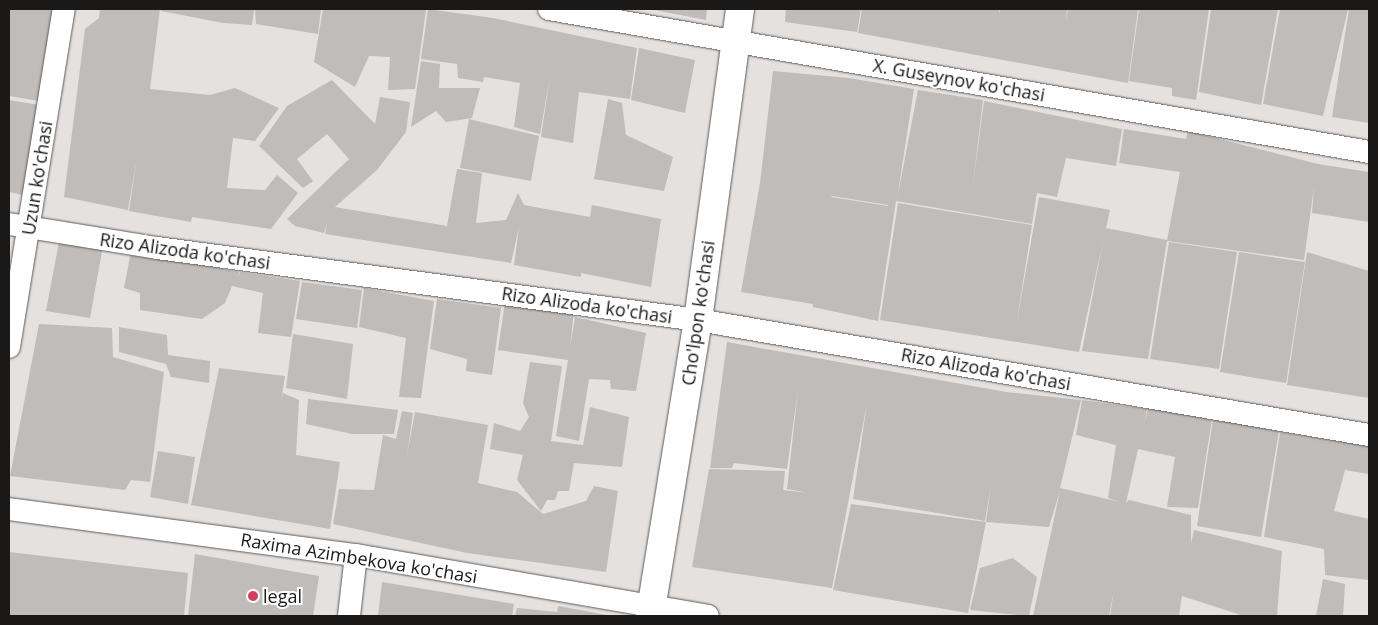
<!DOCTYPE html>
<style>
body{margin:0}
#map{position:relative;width:1378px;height:625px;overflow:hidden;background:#e4e1df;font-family:"Open Sans",sans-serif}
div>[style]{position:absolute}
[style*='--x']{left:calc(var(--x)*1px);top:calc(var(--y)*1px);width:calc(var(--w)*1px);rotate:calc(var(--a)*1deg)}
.building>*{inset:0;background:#bfbcb9}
.roads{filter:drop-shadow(0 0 1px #5d5a58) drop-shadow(0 0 1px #5d5a58)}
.minor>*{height:22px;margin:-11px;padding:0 11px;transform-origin:11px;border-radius:11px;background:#fff}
.tertiary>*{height:28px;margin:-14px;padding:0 14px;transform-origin:14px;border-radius:14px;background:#fff}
.dots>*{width:14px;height:14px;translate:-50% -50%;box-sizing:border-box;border:2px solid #fff;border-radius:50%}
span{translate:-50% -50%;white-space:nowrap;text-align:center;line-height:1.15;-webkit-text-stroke:4px #fff;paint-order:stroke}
.street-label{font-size:18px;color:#1a1918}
.poi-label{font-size:18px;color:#1a1918}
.left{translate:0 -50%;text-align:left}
.frame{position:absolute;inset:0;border:10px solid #1a1918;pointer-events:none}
</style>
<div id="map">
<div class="building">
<i style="clip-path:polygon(9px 9px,53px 9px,39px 101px,9px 96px)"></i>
<i style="clip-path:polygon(100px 9px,160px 9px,150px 89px,210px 95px,235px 88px,279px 108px,255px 141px,233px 138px,227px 188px,265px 190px,277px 175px,298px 193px,271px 229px,192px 217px,191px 222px,129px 211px,137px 158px,128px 210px,64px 197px,85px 29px,99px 18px)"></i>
<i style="clip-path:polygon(161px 9px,254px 9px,252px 25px,223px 23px,161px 11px)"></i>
<i style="clip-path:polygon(255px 9px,321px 9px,318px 34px,256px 24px)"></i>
<i style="clip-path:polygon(323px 9px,426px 10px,415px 89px,388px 90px,390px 57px,369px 56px,355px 87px,314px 62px)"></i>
<i style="clip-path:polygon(428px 9px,493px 18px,637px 48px,630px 99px,579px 92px,573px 143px,541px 137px,550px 76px,540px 134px,514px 127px,520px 83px,484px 77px,483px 82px,458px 78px,457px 64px,421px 59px)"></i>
<i style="clip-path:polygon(649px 9px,707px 9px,706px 20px)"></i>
<i style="clip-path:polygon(786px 9px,861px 9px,857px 32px,785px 22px)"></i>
<i style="clip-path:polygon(862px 9px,999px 9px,999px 14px,1000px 9px,1067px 9px,1066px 21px,1068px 9px,1138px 9px,1128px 83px,858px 33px)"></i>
<i style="clip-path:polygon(1139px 9px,1209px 9px,1196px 100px,1172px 96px,1172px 88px,1129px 81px)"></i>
<i style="clip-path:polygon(1211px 9px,1278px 9px,1261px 105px,1199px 92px)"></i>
<i style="clip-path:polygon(1280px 9px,1348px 9px,1323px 116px,1263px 104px)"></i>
<i style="clip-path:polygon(1349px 9px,1369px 9px,1369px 123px,1332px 117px)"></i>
<i style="clip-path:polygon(639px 48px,695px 60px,685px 113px,631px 100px)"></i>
<i style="clip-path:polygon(421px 61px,440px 64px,439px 88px,480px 88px,472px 118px,446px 122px,436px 111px,411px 127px)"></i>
<i style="clip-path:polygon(evenodd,773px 71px,849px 78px,845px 106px,849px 78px,914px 89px,897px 199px,918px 90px,983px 100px,972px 193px,984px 101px,1122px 129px,1116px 166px,1066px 158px,1057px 197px,1037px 193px,1032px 224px,896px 201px,878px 321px,813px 307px,813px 304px,741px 292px,760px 183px,773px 71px,832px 196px,888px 205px,888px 206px,831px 197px,832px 196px)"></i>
<i style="clip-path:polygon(332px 80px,375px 124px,380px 97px,410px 102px,406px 132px,377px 170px,335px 207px,447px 226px,457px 169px,482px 173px,476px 223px,506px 220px,518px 193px,524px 205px,590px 217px,592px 205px,661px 219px,651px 287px,581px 273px,581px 277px,514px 265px,519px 227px,511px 263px,325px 234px,327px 223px,324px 233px,295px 226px,287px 219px,349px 159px,327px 134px,297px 159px,313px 181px,303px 188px,259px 146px,287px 106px)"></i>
<i style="clip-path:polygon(608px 99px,622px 103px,626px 135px,673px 157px,664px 191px,594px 179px)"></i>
<i style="clip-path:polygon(9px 100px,40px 105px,23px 195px,9px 192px)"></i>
<i style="clip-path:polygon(469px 119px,539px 136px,531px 181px,460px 168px)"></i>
<i style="clip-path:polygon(1124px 129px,1186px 139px,1188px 131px,1318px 164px,1369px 172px,1369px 222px,1312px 213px,1314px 187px,1304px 260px,1167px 241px,1148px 359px,1082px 351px,1103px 241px,1079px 352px,880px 320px,898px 203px,1032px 225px,1016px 326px,1039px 197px,1110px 210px,1106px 228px,1167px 240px,1180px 172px,1119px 163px)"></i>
<i style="clip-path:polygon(59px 242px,103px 246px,90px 318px,46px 311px)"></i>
<i style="clip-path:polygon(1169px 242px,1237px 252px,1219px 369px,1150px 359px)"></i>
<i style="clip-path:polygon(131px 251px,239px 272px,238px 277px,240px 272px,300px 281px,291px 337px,258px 333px,263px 293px,232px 286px,225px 303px,202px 319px,140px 310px,140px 293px,124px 288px)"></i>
<i style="clip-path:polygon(1239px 252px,1305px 262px,1286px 383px,1220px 372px)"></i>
<i style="clip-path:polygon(1307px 252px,1369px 271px,1369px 398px,1287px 385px)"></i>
<i style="clip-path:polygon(302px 282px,362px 290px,357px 328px,296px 319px)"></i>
<i style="clip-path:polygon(364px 288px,434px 301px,421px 398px,399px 397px,406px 338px,359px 327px)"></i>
<i style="clip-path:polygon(437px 299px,501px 308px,492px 375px,466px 371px,467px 359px,430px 349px)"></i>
<i style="clip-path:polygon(505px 302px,574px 310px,570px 348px,575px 317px,646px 333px,636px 391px,611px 389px,610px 380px,589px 379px,579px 441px,556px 436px,568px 360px,498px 350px)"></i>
<i style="clip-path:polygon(39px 324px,112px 328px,113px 357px,164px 372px,150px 482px,131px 480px,125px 490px,10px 476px)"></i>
<i style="clip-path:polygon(119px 327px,167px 335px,168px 355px,210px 361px,209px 383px,171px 377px,166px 364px,119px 352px)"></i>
<i style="clip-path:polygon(293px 334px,353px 344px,347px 399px,286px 388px)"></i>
<i style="clip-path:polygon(727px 342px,1006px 392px,1081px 400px,1060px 488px,1120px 502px,1108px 498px,1116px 445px,1076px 435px,1082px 400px,1147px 409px,1144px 426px,1148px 408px,1212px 419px,1198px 508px,1167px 507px,1175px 457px,1138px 449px,1126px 503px,1129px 500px,1191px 515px,1191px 543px,1194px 530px,1282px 551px,1277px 616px,1244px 616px,1182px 596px,1179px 616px,1110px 616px,1114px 589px,1109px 616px,1033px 616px,1060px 491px,1049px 527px,986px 522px,968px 613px,833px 590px,851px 504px,986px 522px,991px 486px,985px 521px,853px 499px,867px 403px,832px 588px,692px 567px,709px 469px,785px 471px,783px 490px,809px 493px,787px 489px,798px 390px,787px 469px,734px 463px,732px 468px,710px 468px)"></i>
<i style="clip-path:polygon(530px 362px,562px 366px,551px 441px,583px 445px,590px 407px,629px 417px,622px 467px,574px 463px,569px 491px,558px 491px,555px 500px,547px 500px,541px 511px,517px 480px,523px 455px,490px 449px,494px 423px,520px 431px,529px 417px,523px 403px)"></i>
<i style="clip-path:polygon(219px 368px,285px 376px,281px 403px,283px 393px,299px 400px,296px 455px,340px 462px,330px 529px,191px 505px)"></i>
<i style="clip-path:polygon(308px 399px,398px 410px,394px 434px,352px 434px,306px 424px)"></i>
<i style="clip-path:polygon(402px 411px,413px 413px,407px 455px,415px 412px,488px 425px,478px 483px,517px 492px,543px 514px,586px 501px,594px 486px,618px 491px,606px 572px,467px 553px,333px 524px,339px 489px,374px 490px,383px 435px,396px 439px)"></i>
<i style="clip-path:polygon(1213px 419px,1279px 431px,1261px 537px,1197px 526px)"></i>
<i style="clip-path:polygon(1280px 432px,1369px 446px,1369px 474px,1345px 470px,1334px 511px,1369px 519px,1369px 580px,1325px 575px,1324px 549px,1264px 537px)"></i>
<i style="clip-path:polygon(158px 451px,195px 457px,188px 504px,150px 497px)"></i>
<i style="clip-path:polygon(9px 552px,188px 573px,184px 616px,9px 616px)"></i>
<i style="clip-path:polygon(195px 554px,319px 576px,313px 616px,188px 616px)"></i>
<i style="clip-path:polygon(1013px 558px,1037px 577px,1029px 616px,970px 610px,980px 568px)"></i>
<i style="clip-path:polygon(1323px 579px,1345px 584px,1343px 616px,1316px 616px)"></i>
<i style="clip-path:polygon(382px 582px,514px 604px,512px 616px,378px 616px)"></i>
<i style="clip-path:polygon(558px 606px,607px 615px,607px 616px,515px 616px,517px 608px,557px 612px)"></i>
</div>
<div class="roads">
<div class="minor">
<i style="--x:549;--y:9;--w:832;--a:9.89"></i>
<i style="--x:9;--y:224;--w:150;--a:9.2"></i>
<i style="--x:157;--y:248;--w:546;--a:7.58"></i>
<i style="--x:698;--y:320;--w:681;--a:9.73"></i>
<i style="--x:9;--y:347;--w:342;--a:-80.8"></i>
<i style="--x:9;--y:509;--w:350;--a:7.6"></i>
<i style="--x:356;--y:555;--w:357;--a:9.8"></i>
<i style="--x:349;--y:616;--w:61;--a:-83.5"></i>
</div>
<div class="tertiary">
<i style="--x:650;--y:616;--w:300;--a:-80.8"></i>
<i style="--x:698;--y:320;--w:314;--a:-82.3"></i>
</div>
</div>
<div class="dots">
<i style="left:253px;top:596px;background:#cf4064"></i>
</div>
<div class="street-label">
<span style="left:959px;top:80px;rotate:10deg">X. Guseynov ko'chasi</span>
<span style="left:37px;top:178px;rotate:-81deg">Uzun ko'chasi</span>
<span style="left:185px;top:251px;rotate:8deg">Rizo Alizoda ko'chasi</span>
<span style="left:587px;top:305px;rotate:8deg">Rizo Alizoda ko'chasi</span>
<span style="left:698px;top:313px;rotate:-82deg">Cho'lpon ko'chasi</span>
<span style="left:986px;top:369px;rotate:10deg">Rizo Alizoda ko'chasi</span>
<span style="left:359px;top:558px;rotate:9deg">Raxima Azimbekova ko'chasi</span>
</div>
<div class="poi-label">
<span class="left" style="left:263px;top:596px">legal</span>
</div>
<div class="frame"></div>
</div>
